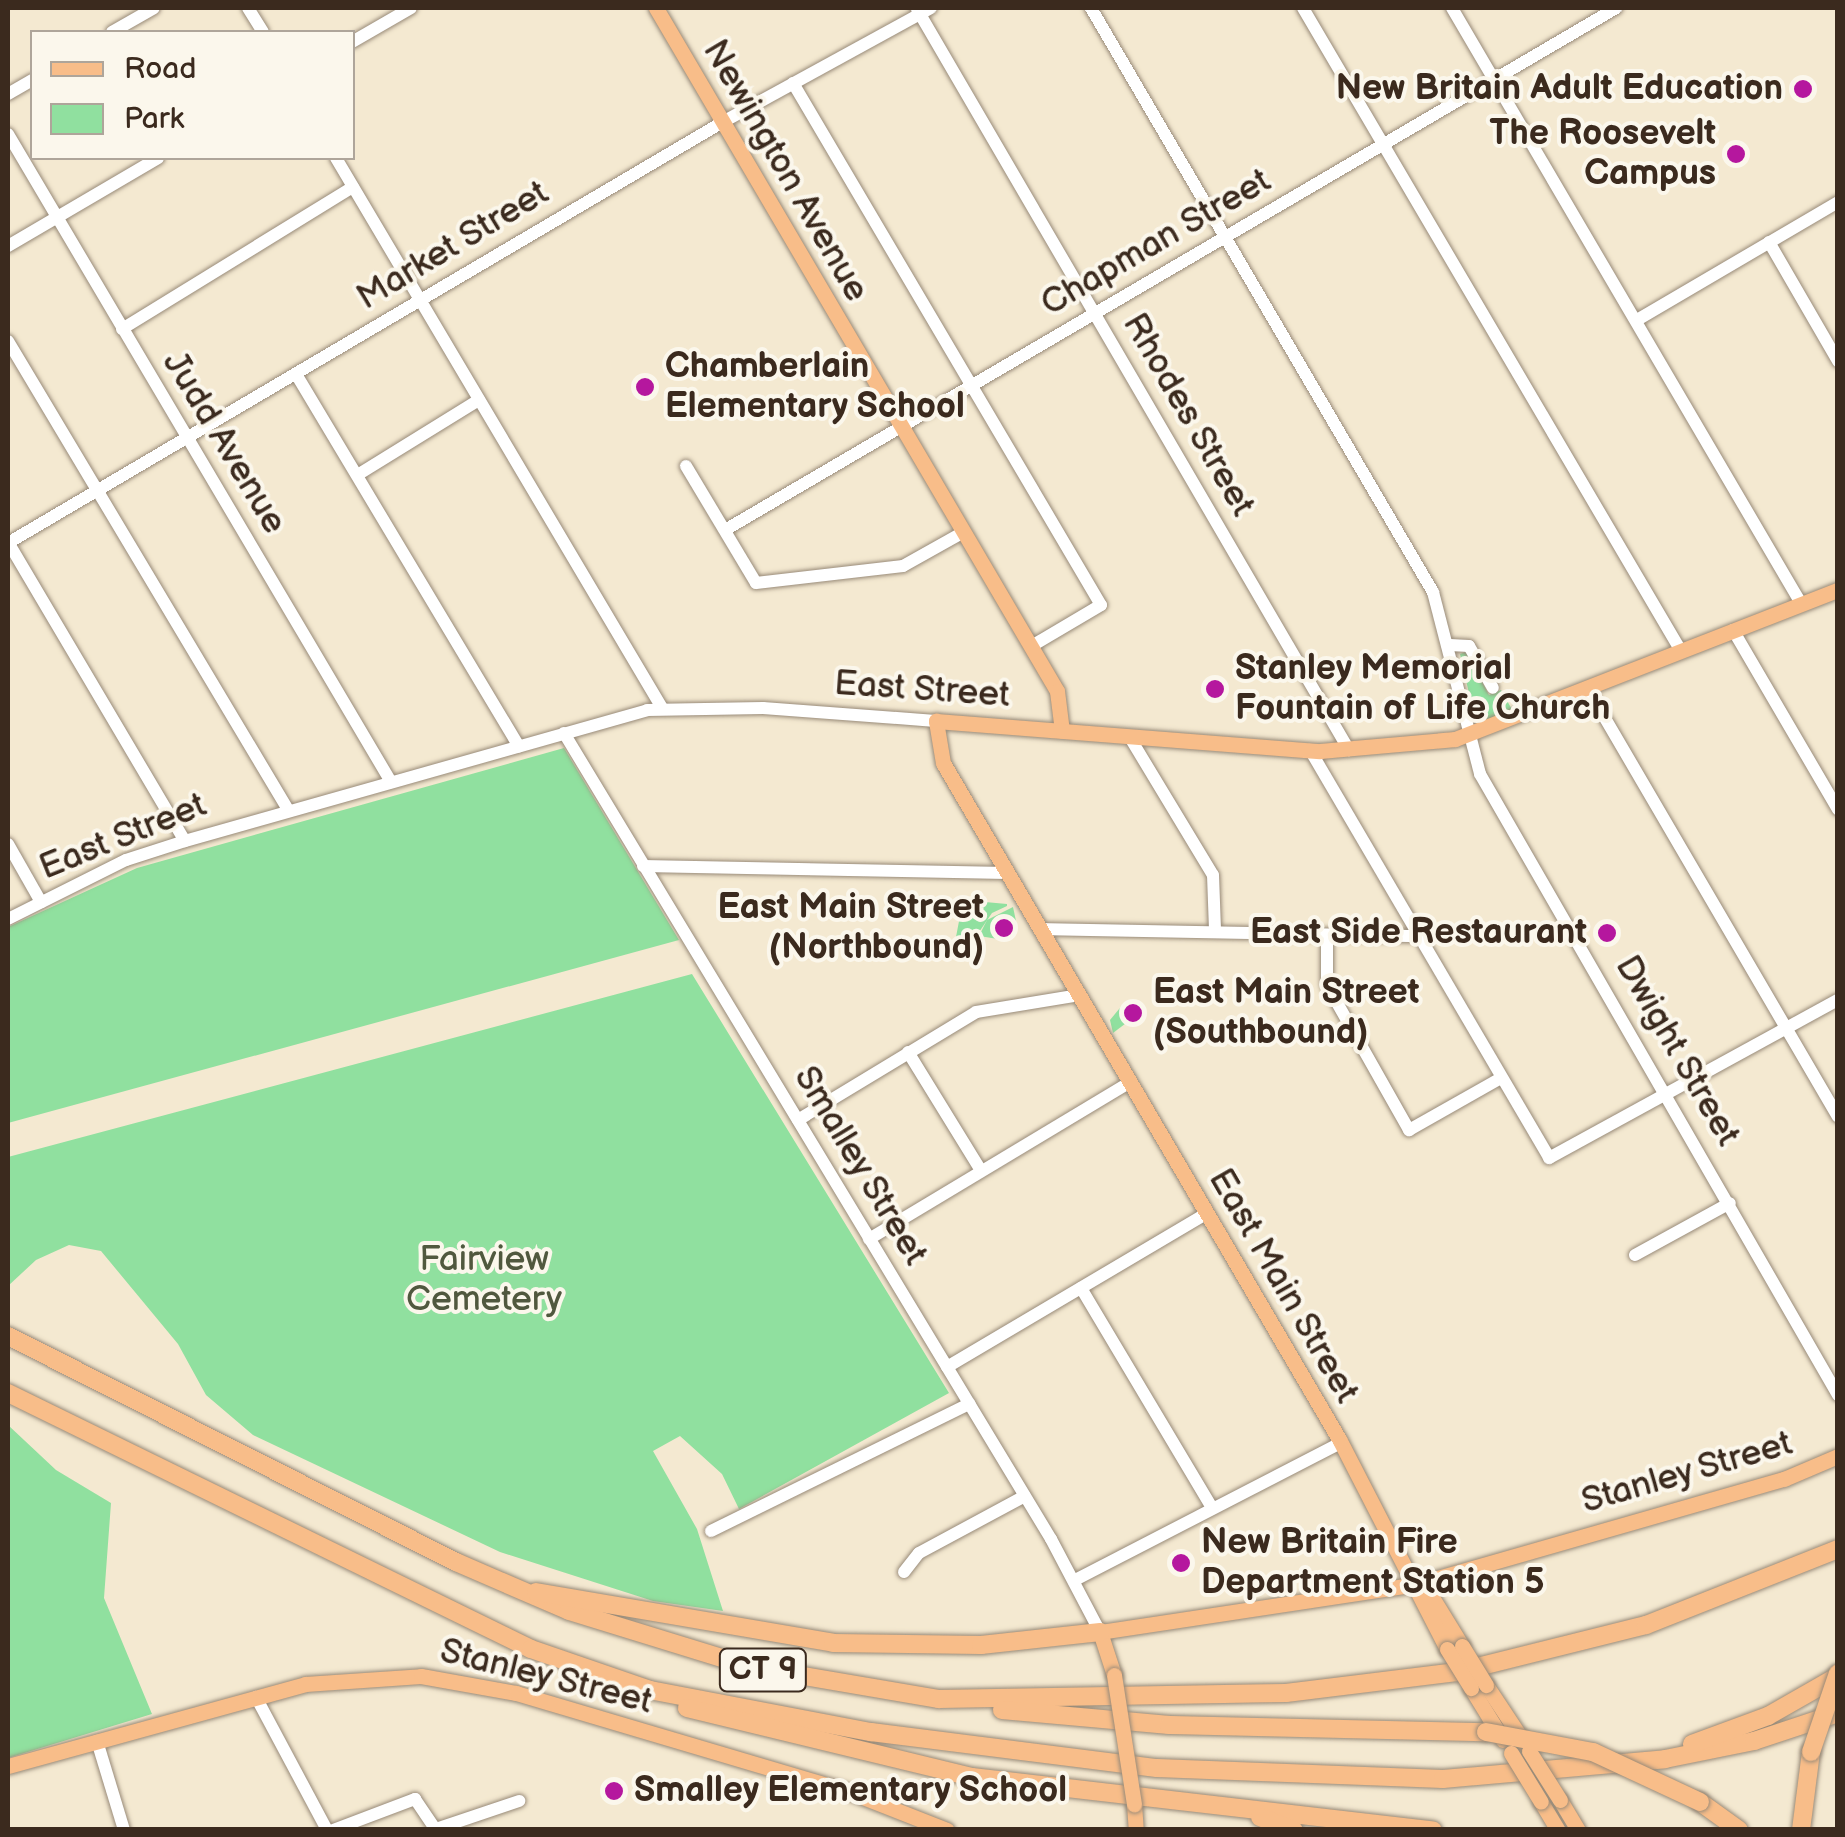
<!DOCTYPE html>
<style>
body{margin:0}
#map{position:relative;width:1845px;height:1837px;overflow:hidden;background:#f4e9d1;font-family:"Balsamiq Sans",sans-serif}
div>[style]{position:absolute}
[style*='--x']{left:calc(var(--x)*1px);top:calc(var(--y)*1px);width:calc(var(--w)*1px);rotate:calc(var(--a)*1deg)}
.green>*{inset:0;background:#90e09f}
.roads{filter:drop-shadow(0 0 2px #988a78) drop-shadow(0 0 2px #988a78)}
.minor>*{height:12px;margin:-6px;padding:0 6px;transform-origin:6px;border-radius:6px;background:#fff}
.major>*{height:15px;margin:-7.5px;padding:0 7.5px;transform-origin:7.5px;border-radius:7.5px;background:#f8bd89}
.highway>*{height:18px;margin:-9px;padding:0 9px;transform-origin:9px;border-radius:9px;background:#f8bd89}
.bridges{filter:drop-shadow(0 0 2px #988a78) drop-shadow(0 0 2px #988a78)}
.major-bridge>*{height:15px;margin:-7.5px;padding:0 7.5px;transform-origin:7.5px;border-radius:7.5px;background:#f8bd89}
.highway-bridge>*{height:18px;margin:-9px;padding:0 9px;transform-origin:9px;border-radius:9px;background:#f8bd89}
.dots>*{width:28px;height:28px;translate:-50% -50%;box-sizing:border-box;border:5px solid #fbf7ec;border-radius:50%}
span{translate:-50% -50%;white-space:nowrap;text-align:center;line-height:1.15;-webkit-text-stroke:8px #fbf7ec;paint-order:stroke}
.shield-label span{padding:2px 8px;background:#fbf7ec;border:2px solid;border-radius:8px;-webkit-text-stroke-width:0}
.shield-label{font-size:32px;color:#3b2a1e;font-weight:700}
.poi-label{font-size:35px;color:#3b2a1e;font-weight:700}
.right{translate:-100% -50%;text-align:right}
.left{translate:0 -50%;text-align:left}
.street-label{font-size:35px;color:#3b2a1e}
.park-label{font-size:35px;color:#50583e}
.frame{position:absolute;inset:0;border:10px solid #3b2a1e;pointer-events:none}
.legend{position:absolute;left:30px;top:30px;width:325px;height:130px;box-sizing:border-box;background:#fbf7ec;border:2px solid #aea59a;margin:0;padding:12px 18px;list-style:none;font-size:30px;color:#3b2a1e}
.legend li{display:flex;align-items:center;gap:20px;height:50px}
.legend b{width:50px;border:2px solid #aea59a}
</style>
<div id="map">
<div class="green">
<i style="clip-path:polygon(1466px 652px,1489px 695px,1501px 690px,1514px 713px,1476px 724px,1460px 654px)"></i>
<i style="clip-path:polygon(564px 748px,679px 940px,8px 1123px,8px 927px,137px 868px)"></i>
<i style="clip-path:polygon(963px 900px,1007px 904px,1007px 906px,992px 913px,977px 935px,956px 937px)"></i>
<i style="clip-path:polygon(1013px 907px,1016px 921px,998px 939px,979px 936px,987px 920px)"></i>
<i style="clip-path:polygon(692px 974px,949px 1393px,739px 1509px,722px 1474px,680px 1436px,653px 1451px,697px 1529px,723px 1611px,653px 1601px,500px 1552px,253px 1435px,206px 1395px,178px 1344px,101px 1251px,69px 1245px,36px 1260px,8px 1286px,8px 1157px)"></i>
<i style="clip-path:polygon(1124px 1003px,1142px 1011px,1113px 1033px,1110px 1020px)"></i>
<i style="clip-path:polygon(8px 1425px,56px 1470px,111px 1503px,104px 1598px,152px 1714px,8px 1758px)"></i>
</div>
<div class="roads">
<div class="minor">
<i style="--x:248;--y:8;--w:28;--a:58"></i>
<i style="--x:1091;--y:8;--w:677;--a:59.65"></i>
<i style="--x:1433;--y:592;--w:188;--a:75.5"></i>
<i style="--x:1480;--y:774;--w:717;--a:60.04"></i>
<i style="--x:1303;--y:8;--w:746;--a:59.55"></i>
<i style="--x:1452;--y:8;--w:692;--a:59.62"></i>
<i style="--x:917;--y:9;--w:858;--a:59.76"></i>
<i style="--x:112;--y:32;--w:48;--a:-29.7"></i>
<i style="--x:352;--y:42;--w:68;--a:-30"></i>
<i style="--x:793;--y:83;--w:606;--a:59.46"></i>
<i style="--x:1101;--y:605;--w:82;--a:149.4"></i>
<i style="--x:8;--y:94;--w:28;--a:-30"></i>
<i style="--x:8;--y:134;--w:753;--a:59.41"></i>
<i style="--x:336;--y:158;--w:639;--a:59.34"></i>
<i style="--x:1769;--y:242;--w:138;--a:59.9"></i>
<i style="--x:8;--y:246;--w:174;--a:-30.4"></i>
<i style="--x:1637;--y:320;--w:233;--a:-30.4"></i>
<i style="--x:122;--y:329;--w:271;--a:-31.6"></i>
<i style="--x:8;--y:341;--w:544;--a:59.14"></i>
<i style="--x:296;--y:374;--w:434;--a:59.1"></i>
<i style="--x:686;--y:466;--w:136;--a:59.1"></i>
<i style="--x:756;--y:583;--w:148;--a:-6.6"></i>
<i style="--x:903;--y:566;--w:68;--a:-29.2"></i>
<i style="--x:359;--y:474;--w:141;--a:-31.7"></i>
<i style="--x:725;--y:530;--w:1033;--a:-30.36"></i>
<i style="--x:8;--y:542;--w:347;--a:59.4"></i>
<i style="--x:8;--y:543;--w:828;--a:-30.5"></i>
<i style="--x:721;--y:123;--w:239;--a:-28.7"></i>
<i style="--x:1733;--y:630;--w:208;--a:59.7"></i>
<i style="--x:1450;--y:645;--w:19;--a:3"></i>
<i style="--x:1469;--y:646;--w:48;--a:60.3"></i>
<i style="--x:1588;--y:689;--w:495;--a:59.7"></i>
<i style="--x:564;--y:733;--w:942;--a:58.86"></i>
<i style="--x:1051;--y:1539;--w:105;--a:62.2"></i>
<i style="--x:1129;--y:736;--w:162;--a:58.9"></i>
<i style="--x:1213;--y:875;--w:54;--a:87.9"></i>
<i style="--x:1310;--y:750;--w:473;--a:59.6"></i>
<i style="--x:1549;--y:1158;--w:329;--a:-28.7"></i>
<i style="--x:8;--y:844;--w:67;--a:60.4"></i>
<i style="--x:643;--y:866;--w:364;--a:1.1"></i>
<i style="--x:8;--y:919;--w:132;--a:-26.6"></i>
<i style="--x:126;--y:860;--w:62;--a:-17.9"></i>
<i style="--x:185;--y:841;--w:480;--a:-15.8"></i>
<i style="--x:647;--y:710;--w:116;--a:-1"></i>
<i style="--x:763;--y:708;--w:173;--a:4.3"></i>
<i style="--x:1043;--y:929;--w:373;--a:1.1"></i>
<i style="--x:1327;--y:935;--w:50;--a:90"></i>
<i style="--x:1327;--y:985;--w:167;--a:60.5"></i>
<i style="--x:1409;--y:1130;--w:106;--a:-29.5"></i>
<i style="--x:908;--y:1052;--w:137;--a:58.4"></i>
<i style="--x:798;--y:1120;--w:208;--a:-31.2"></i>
<i style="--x:976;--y:1012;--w:99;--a:-9.3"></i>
<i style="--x:869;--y:1239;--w:303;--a:-31"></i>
<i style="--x:1635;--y:1255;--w:108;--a:-28.7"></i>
<i style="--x:1081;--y:1288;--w:256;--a:59.2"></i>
<i style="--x:947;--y:1367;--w:301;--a:-30.6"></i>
<i style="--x:711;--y:1531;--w:288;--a:-26.2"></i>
<i style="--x:904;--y:1572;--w:24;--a:-52"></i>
<i style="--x:919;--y:1553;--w:120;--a:-28.3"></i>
<i style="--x:1075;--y:1580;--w:299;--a:-27.3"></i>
<i style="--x:256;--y:1697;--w:151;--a:61.9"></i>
<i style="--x:97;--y:1741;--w:93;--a:73.1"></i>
<i style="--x:436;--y:1829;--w:88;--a:-18.6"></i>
<i style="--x:333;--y:1830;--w:88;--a:-20.7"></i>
<i style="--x:415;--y:1799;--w:37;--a:56"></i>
</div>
<div class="major">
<i style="--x:656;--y:8;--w:792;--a:59.58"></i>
<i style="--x:1057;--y:691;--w:40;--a:82.9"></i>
<i style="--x:1417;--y:1584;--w:16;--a:38"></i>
<i style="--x:1430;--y:1594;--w:61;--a:58.4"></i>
<i style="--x:1447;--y:1649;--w:236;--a:-117.2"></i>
<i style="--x:1339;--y:1439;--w:783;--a:-120.36"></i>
<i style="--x:943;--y:763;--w:43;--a:-99.5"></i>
<i style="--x:936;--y:721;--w:385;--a:4.5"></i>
<i style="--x:1320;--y:751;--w:136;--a:-5.1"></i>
<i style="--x:1455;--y:739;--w:411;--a:-21.3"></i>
<i style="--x:1114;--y:1675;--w:45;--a:-108"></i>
<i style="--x:1100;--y:1632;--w:321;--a:-8.6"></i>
<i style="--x:1417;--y:1584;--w:382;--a:-16"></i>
<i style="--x:1784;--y:1479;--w:59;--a:-23.1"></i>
<i style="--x:1486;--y:1685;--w:71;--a:56.5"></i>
<i style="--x:1471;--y:1688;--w:61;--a:58.4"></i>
<i style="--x:8;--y:1766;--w:308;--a:-15.4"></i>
<i style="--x:305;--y:1684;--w:116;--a:-3.9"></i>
<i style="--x:421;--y:1676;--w:97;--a:10.1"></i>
<i style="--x:516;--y:1693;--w:348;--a:16.5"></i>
<i style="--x:850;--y:1792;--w:104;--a:21.4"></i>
<i style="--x:1560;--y:1800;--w:35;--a:59"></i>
<i style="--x:1541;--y:1802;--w:33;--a:59"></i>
<i style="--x:1134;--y:1804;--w:26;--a:86"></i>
</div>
<div class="highway">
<i style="--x:8;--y:1336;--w:502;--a:26.77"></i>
<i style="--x:456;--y:1562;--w:123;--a:23.4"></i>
<i style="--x:569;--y:1611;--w:190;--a:17.1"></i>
<i style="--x:751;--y:1667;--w:191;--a:9.7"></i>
<i style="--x:939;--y:1699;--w:347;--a:-1"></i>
<i style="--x:1286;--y:1693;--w:172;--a:-7"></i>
<i style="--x:1457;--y:1672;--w:195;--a:-14"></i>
<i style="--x:1646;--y:1625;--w:206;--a:-21.6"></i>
<i style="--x:8;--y:1393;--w:582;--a:26.08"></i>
<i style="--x:531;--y:1649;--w:126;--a:19"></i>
<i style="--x:650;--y:1690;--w:225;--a:10.8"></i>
<i style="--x:871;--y:1732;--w:288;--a:7.2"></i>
<i style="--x:1157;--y:1768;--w:286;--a:2.2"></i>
<i style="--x:1443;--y:1779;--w:223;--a:-5.1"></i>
<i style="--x:1665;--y:1759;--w:91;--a:-11.4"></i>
<i style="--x:1754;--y:1741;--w:89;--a:-18.4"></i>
<i style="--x:536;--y:1592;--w:301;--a:9.7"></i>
<i style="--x:833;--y:1643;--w:148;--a:0.8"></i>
<i style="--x:981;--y:1645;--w:120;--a:-6.2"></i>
<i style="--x:687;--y:1708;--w:293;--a:13.6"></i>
<i style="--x:972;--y:1777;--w:464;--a:6.6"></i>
<i style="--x:1002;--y:1710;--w:168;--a:5.1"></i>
<i style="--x:1169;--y:1725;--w:317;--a:1.3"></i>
<i style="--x:1692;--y:1744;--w:81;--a:-20.2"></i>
<i style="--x:1768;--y:1716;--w:81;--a:-29.7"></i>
<i style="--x:1700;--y:1802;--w:48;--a:35.7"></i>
<i style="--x:1260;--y:1817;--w:36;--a:21"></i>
<i style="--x:1801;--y:1830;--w:79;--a:-82.7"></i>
</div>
</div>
<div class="bridges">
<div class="major-bridge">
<i style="--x:1462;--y:1646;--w:46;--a:58.4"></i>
<i style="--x:1447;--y:1649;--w:46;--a:58.4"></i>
<i style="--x:1114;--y:1675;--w:131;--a:81.2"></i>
<i style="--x:1529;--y:1751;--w:58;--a:57.7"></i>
<i style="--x:1511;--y:1753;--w:57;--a:58.5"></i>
</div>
<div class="highway-bridge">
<i style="--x:1486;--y:1732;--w:109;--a:10.6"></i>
<i style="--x:1593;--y:1752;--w:118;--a:25"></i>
<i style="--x:1811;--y:1752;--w:83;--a:-71.1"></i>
</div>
</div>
<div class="dots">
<i style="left:1803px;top:89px;background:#b5179e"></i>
<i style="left:1736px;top:154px;background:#b5179e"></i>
<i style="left:645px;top:387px;background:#b5179e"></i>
<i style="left:1215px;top:689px;background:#b5179e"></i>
<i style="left:1004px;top:928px;background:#b5179e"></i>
<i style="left:1607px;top:933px;background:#b5179e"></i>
<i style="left:1133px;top:1013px;background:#b5179e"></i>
<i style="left:1181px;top:1563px;background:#b5179e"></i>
<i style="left:614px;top:1791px;background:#b5179e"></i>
</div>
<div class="shield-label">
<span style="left:763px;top:1670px">CT 9</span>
</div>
<div class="poi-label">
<span class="right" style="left:1783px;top:89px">New Britain Adult Education</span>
<span class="right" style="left:1716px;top:154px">The Roosevelt<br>Campus</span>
<span class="left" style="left:665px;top:387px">Chamberlain<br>Elementary School</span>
<span class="left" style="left:1235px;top:689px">Stanley Memorial<br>Fountain of Life Church</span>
<span class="right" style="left:984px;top:928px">East Main Street<br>(Northbound)</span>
<span class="right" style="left:1587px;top:933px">East Side Restaurant</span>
<span class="left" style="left:1153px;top:1013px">East Main Street<br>(Southbound)</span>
<span class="left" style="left:1201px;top:1563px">New Britain Fire<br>Department Station 5</span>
<span class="left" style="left:634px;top:1791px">Smalley Elementary School</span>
</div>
<div class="street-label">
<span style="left:785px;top:171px;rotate:60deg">Newington Avenue</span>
<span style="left:1156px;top:243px;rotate:-30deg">Chapman Street</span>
<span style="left:453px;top:246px;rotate:-31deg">Market Street</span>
<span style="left:1188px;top:415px;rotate:60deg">Rhodes Street</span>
<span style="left:224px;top:443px;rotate:59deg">Judd Avenue</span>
<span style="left:922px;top:690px;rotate:4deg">East Street</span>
<span style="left:123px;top:837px;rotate:-22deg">East Street</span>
<span style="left:1677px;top:1051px;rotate:60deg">Dwight Street</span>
<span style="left:860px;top:1166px;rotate:59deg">Smalley Street</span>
<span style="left:1283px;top:1286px;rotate:60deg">East Main Street</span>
<span style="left:1687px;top:1473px;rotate:-16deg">Stanley Street</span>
<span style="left:546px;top:1677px;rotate:14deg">Stanley Street</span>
</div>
<div class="park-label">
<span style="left:484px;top:1280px">Fairview<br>Cemetery</span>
</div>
<div class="frame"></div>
<ul class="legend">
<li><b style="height:12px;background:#f8bd89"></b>Road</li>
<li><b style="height:28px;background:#90e09f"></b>Park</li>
</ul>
</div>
